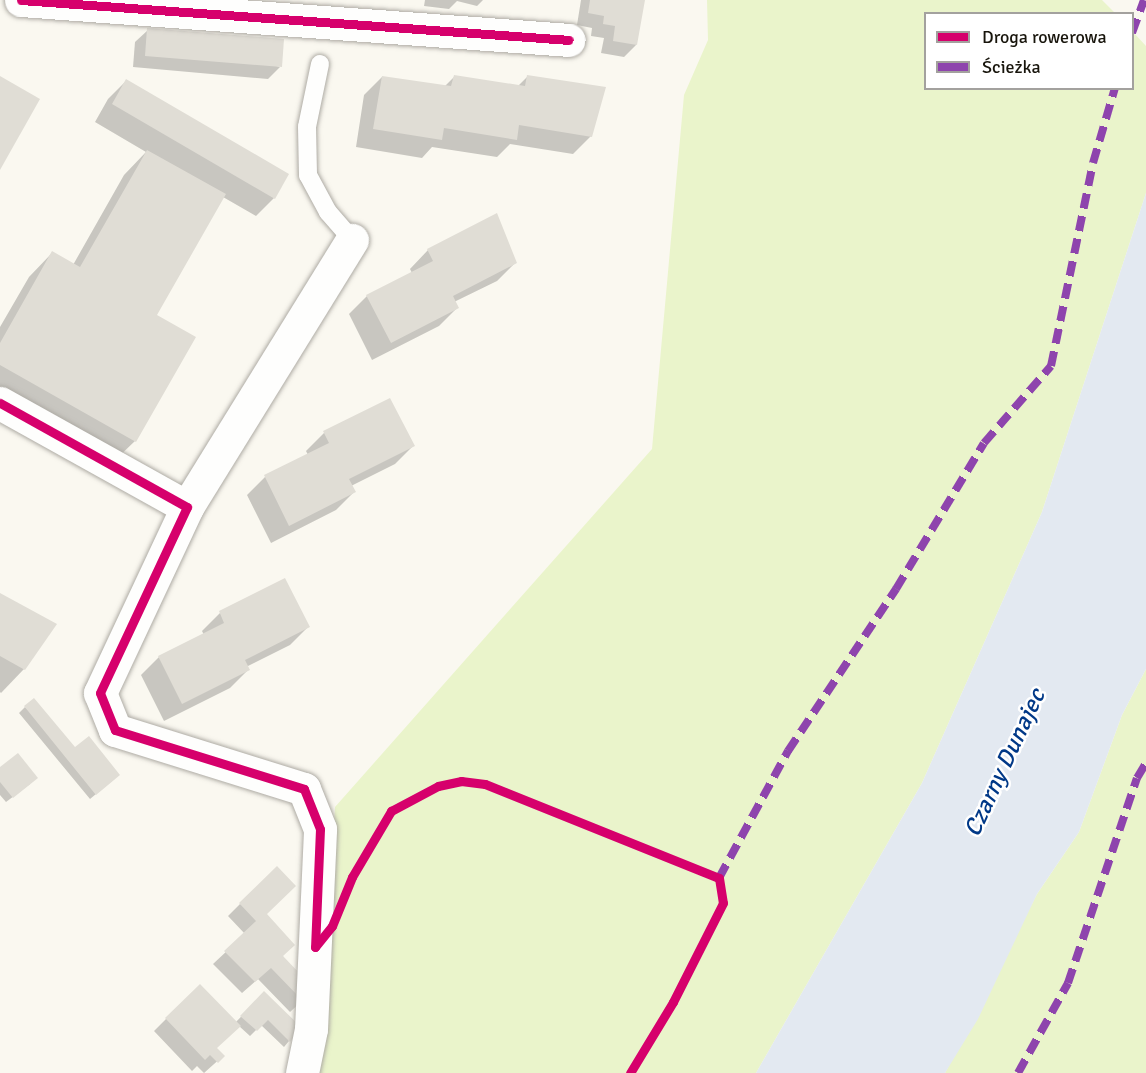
<!DOCTYPE html>
<meta charset="utf-8">
<style>
body{margin:0}
#map{position:relative;width:1146px;height:1073px;overflow:hidden;background:#faf8f0;font-family:Signika,sans-serif}
div>[style]{position:absolute}
[style*='--x']{left:calc(var(--x)*1px);top:calc(var(--y)*1px);width:calc(var(--w)*1px);rotate:calc(var(--a)*1deg)}
.green>*{inset:0;background:#eaf4cb}
.water>*{inset:0;background:#e3e9f1}
.shadow>*{inset:0;background:#0003}
.building>*{inset:0;background:#e0ddd5}
.roads{filter:drop-shadow(0 0 2px #aeaba4) drop-shadow(0 0 2px #aeaba4)}
.lane>*{height:18px;margin:-9px;padding:0 9px;transform-origin:9px;border-radius:9px;background:#fefefd}
.street>*{height:33px;margin:-16.5px;padding:0 16.5px;transform-origin:16.5px;border-radius:16.5px;background:#fefefd}
.quiet>*{height:8px;margin-top:-4px;transform-origin:0;background:repeating-linear-gradient(90deg,#8e44ad 0 15px,transparent 0 23px)}
.cycleway>*{height:9px;margin:-4.5px;padding:0 4.5px;transform-origin:4.5px;border-radius:4.5px;background:#d6006c}
span{translate:-50% -50%;white-space:nowrap;text-align:center;line-height:1.15;-webkit-text-stroke:5px #fff;paint-order:stroke}
.water-label{font-size:24px;color:#003887;font-style:italic}
.legend{position:absolute;left:924px;top:12px;width:210px;height:78px;box-sizing:border-box;background:#fff;border:2px solid #a3a19e;margin:0;padding:8px 10px;list-style:none;font-size:18px;color:#18150c}
.legend li{display:flex;align-items:center;gap:12px;height:30px}
.legend b{width:30px;border:2px solid #a3a19e}
</style>
<div id="map">
<div class="green">
<i style="clip-path:polygon(707px 0,1102px 0,1115px 13px,926px 14px,926px 88px,1132px 88px,1133px 32px,1146px 46px,1146px 193px,1042px 512px,922px 783px,756px 1073px,312px 1073px,324px 1000px,335px 807px,652px 449px,684px 95px,708px 40px)"></i>
<i style="clip-path:polygon(1146px 669px,1146px 1073px,945px 1073px,1037px 894px,1079px 832px,1122px 715px)"></i>
</div>
<div class="water">
<i style="clip-path:polygon(1146px 193px,1146px 669px,1122px 715px,1079px 832px,1037px 894px,978px 1019px,945px 1073px,756px 1073px,922px 783px,1042px 512px)"></i>
</div>
<div class="shadow">
<i style="clip-path:polygon(425px 0,483px 0,477px 6px,457px 1px,449px 9px,424px 6px)"></i>
<i style="clip-path:polygon(581px 0,643px 0,636px 45px,624px 57px,601px 53px,604px 38px,591px 36px,592px 28px,577px 25px)"></i>
<i style="clip-path:polygon(148px 30px,280px 67px,268px 79px,133px 67px,135px 42px)"></i>
<i style="clip-path:polygon(528px 76px,591px 136px,573px 154px,510px 144px,497px 157px,432px 147px,422px 158px,356px 147px,364px 95px,382px 77px,444px 87px,454px 77px,517px 87px)"></i>
<i style="clip-path:polygon(126px 81px,274px 198px,256px 216px,223px 197px,155px 316px,135px 441px,111px 464px,0 402px,0 327px,29px 277px,52px 253px,73px 265px,124px 175px,146px 152px,95px 122px,108px 99px)"></i>
<i style="clip-path:polygon(496px 216px,515px 263px,497px 281px,454px 302px,457px 308px,439px 326px,372px 360px,349px 314px,367px 296px,412px 273px,410px 269px,428px 250px)"></i>
<i style="clip-path:polygon(389px 400px,413px 446px,395px 464px,351px 486px,354px 492px,336px 510px,271px 543px,247px 495px,265px 477px,308px 455px,306px 451px,324px 433px)"></i>
<i style="clip-path:polygon(0 594px,24px 669px,1px 693px,0 692px)"></i>
<i style="clip-path:polygon(220px 613px,308px 627px,290px 645px,246px 667px,248px 670px,230px 688px,164px 721px,141px 675px,159px 657px,204px 635px,202px 631px)"></i>
<i style="clip-path:polygon(25px 707px,75px 750px,113px 780px,90px 799px,19px 713px)"></i>
<i style="clip-path:polygon(0 769px,30px 784px,6px 802px,0 795px)"></i>
<i style="clip-path:polygon(240px 904px,265px 914px,302px 1001px,290px 1012px,258px 979px,242px 993px,213px 964px,245px 934px,228px 916px)"></i>
<i style="clip-path:polygon(264px 993px,289px 1041px,284px 1047px,261px 1025px,250px 1036px,239px 1026px,216px 1048px,223px 1056px,204px 1073px,197px 1066px,192px 1071px,154px 1031px,166px 1019px,235px 1023px)"></i>
</div>
<div class="building">
<i style="clip-path:polygon(590px 0,645px 0,637px 45px,613px 41px,615px 26px,603px 24px,604px 16px,588px 13px)"></i>
<i style="clip-path:polygon(147px 28px,284px 39px,282px 67px,145px 56px)"></i>
<i style="clip-path:polygon(454px 75px,525px 86px,527px 75px,606px 87px,592px 137px,519px 125px,517px 140px,444px 128px,442px 140px,373px 129px,382px 76px,451px 86px)"></i>
<i style="clip-path:polygon(0 76px,40px 99px,0 170px)"></i>
<i style="clip-path:polygon(126px 79px,289px 174px,275px 199px,112px 104px)"></i>
<i style="clip-path:polygon(147px 150px,226px 194px,157px 315px,196px 337px,136px 442px,0 365px,0 343px,52px 251px,80px 267px)"></i>
<i style="clip-path:polygon(497px 213px,517px 263px,453px 296px,459px 308px,391px 343px,366px 295px,433px 261px,427px 249px)"></i>
<i style="clip-path:polygon(390px 398px,415px 446px,349px 479px,356px 492px,289px 526px,264px 475px,329px 443px,323px 431px)"></i>
<i style="clip-path:polygon(285px 578px,310px 627px,245px 660px,250px 670px,182px 704px,158px 656px,224px 623px,219px 611px)"></i>
<i style="clip-path:polygon(0 593px,57px 624px,25px 670px,0 656px)"></i>
<i style="clip-path:polygon(34px 698px,75px 747px,89px 736px,120px 775px,96px 795px,24px 706px)"></i>
<i style="clip-path:polygon(18px 753px,38px 778px,13px 798px,0 782px,0 767px)"></i>
<i style="clip-path:polygon(277px 866px,296px 886px,267px 914px,295px 945px,283px 956px,303px 977px,303px 1001px,271px 968px,255px 982px,224px 951px,256px 921px,239px 903px)"></i>
<i style="clip-path:polygon(200px 984px,241px 1026px,217px 1048px,225px 1056px,218px 1063px,210px 1055px,205px 1060px,165px 1018px)"></i>
<i style="clip-path:polygon(264px 991px,302px 1028px,290px 1042px,268px 1020px,257px 1031px,240px 1016px)"></i>
</div>
<div class="roads">
<div class="lane">
<i style="--x:320;--y:64;--w:64;--a:101.7"></i>
<i style="--x:307;--y:127;--w:48;--a:88.8"></i>
<i style="--x:308;--y:175;--w:42;--a:61.6"></i>
<i style="--x:328;--y:212;--w:37;--a:49"></i>
</div>
<div class="street">
<i style="--x:21;--y:0;--w:549;--a:4.17"></i>
<i style="--x:0;--y:403;--w:214;--a:29.1"></i>
<i style="--x:302;--y:1073;--w:45;--a:-78.4"></i>
<i style="--x:311;--y:1029;--w:200;--a:-87.4"></i>
<i style="--x:320;--y:829;--w:43;--a:-111.8"></i>
<i style="--x:304;--y:789;--w:198;--a:-162.7"></i>
<i style="--x:115;--y:730;--w:40;--a:-112"></i>
<i style="--x:100;--y:693;--w:205;--a:-64.9"></i>
<i style="--x:187;--y:507;--w:314;--a:-58.3"></i>
</div>
</div>
<div class="quiet">
<i style="--x:1132;--y:33;--w:35;--a:-70"></i>
<i style="--x:719;--y:878;--w:145;--a:-61.5"></i>
<i style="--x:788;--y:751;--w:195;--a:-56.3"></i>
<i style="--x:896;--y:589;--w:170;--a:-58.9"></i>
<i style="--x:984;--y:443;--w:102;--a:-49"></i>
<i style="--x:1051;--y:366;--w:207;--a:-78.3"></i>
<i style="--x:1093;--y:163;--w:78;--a:-73.7"></i>
<i style="--x:1018;--y:1073;--w:103;--a:-60.9"></i>
<i style="--x:1068;--y:983;--w:216;--a:-71.4"></i>
<i style="--x:1137;--y:778;--w:17;--a:-59"></i>
</div>
<div class="cycleway">
<i style="--x:21;--y:0;--w:549;--a:4.17"></i>
<i style="--x:0;--y:403;--w:214;--a:29.1"></i>
<i style="--x:187;--y:507;--w:205;--a:115.1"></i>
<i style="--x:100;--y:693;--w:40;--a:68"></i>
<i style="--x:115;--y:730;--w:198;--a:17.3"></i>
<i style="--x:304;--y:789;--w:43;--a:68.2"></i>
<i style="--x:320;--y:829;--w:118;--a:92.4"></i>
<i style="--x:315;--y:947;--w:27;--a:-51"></i>
<i style="--x:332;--y:926;--w:53;--a:-67.8"></i>
<i style="--x:352;--y:877;--w:77;--a:-59.4"></i>
<i style="--x:391;--y:811;--w:53;--a:-28"></i>
<i style="--x:438;--y:786;--w:24;--a:-12"></i>
<i style="--x:461;--y:781;--w:24;--a:7"></i>
<i style="--x:485;--y:784;--w:252;--a:21.9"></i>
<i style="--x:719;--y:878;--w:25;--a:81"></i>
<i style="--x:723;--y:903;--w:111;--a:116.8"></i>
<i style="--x:673;--y:1002;--w:83;--a:121.2"></i>
</div>
<div class="water-label">
<span style="left:1005px;top:763px;rotate:-65deg">Czarny Dunajec</span>
</div>
<ul class="legend">
<li><b style="height:8px;background:#d6006c"></b>Droga rowerowa</li>
<li><b style="height:8px;background:#8e44ad"></b>Ścieżka</li>
</ul>
</div>
